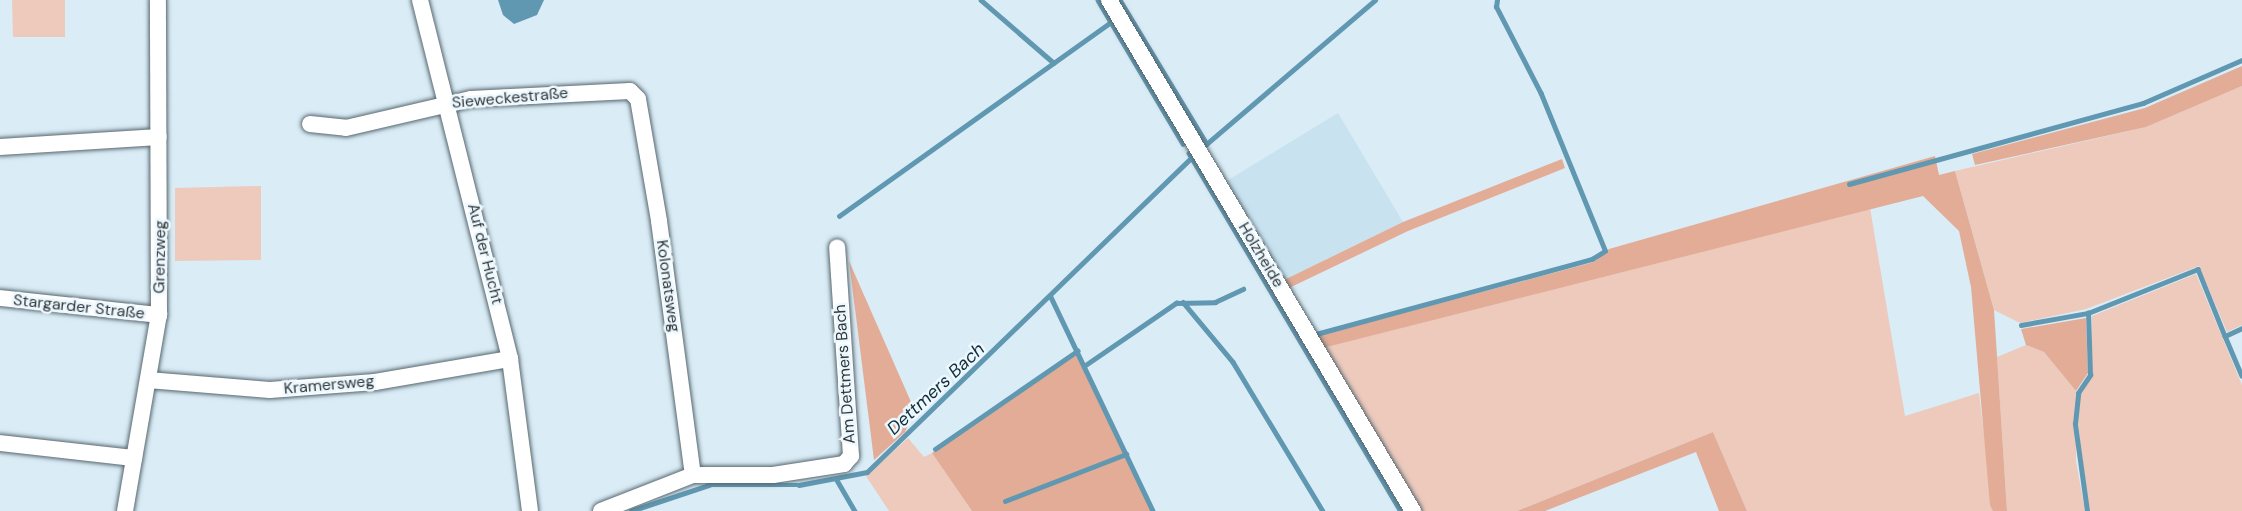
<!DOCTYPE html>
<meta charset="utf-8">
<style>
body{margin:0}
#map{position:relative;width:2242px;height:511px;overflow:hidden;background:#daecf6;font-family:"DM Sans",sans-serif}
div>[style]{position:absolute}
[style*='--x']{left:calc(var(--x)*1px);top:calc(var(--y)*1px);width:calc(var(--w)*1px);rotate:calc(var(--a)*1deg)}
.built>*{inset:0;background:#c8e2ef}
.green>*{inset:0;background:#edcabc}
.forest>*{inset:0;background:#e2ac96}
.water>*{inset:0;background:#6098b2}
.stream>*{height:4.5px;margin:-2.25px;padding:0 2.25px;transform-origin:2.25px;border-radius:2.25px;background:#6098b2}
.roads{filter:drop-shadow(0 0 2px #57676f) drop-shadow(0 0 2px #57676f)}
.minor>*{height:16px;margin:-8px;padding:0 8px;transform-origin:8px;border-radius:8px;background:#fff}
span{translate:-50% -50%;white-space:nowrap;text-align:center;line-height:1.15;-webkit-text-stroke:5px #edf8fe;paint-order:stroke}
.street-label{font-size:16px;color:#31383b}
.water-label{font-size:18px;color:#122e3a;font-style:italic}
</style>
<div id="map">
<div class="built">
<i style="clip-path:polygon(1338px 113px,1403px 222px,1284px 280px,1225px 182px)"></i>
</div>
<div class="green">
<i style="clip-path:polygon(12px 0,65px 0,65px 37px,13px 37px)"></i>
<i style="clip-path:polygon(2242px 86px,2242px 325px,2227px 332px,2199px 266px,2086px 309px,2020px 323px,1994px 310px,1955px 171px,2146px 127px)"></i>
<i style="clip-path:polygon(261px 186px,261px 260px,175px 261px,175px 188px)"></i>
<i style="clip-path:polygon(1870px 208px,1905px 416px,1979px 393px,1993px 511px,1747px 511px,1713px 432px,1517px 511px,1421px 511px,1323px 348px)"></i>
<i style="clip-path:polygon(2196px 274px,2242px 385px,2242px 511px,2089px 511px,2078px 424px,2079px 394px,2091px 376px,2092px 316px)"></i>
<i style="clip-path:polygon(2026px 345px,2044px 352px,2076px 391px,2076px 461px,2085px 511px,2007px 511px,1997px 357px)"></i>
<i style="clip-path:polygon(908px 438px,924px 457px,932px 453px,972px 511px,889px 511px,866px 476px)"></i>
</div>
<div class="forest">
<i style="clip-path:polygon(2242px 66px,2242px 86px,2146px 127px,1975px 165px,1972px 154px,2145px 108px)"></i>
<i style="clip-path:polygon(1935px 156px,1939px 175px,1955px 171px,1994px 310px,2007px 511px,1993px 511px,1990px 505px,1971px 287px,1959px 231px,1923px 196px,1323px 348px,1317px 336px,1594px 262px,1609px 249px)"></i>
<i style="clip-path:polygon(1562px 159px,1565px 168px,1408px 231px,1289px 288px,1284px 280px,1403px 222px)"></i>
<i style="clip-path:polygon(849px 261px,915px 411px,905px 432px,874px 460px)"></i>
<i style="clip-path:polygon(2086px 318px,2088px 373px,2076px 391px,2044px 352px,2026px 345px,2021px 329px)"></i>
<i style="clip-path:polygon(1076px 354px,1151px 511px,972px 511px,932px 453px)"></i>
<i style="clip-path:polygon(1713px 432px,1747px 511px,1719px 511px,1696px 452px,1545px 511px,1517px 511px)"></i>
</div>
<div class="water">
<i style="clip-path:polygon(498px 0,544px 0,537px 15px,514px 24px,503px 15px)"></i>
</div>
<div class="stream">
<i style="--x:981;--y:0;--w:96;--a:40.8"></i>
<i style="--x:1098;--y:0;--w:167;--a:59.4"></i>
<i style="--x:1120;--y:0;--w:168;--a:58.9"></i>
<i style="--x:1203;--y:147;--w:226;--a:-40.5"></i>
<i style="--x:1189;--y:153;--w:416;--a:59.4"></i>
<i style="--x:1849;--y:184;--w:305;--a:-15.4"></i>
<i style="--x:2143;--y:103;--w:108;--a:-23.5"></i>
<i style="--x:839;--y:216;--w:334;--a:-35.5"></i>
<i style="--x:1051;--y:297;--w:237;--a:64.5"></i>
<i style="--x:1183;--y:302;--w:78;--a:50.2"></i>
<i style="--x:1233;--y:362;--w:174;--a:58.9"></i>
<i style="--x:2021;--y:325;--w:68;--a:-10.2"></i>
<i style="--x:2088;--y:313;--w:118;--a:-21.8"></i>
<i style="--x:2198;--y:269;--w:72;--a:68.1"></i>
<i style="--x:2225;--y:336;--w:19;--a:-25"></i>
<i style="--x:1316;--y:334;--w:286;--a:-15.2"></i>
<i style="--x:1592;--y:259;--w:15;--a:-32"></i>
<i style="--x:1605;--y:251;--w:170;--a:-112.2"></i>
<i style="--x:1541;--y:94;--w:98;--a:-117.3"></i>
<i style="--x:1496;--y:7;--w:7;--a:-82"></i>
<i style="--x:2225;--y:336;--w:43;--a:67"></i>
<i style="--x:1084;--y:366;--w:112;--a:-34.4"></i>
<i style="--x:1176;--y:303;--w:39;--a:-1"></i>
<i style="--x:1215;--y:302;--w:31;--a:-25"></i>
<i style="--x:935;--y:449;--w:173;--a:-34.6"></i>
<i style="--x:837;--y:480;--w:36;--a:60"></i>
<i style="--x:1005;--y:501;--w:130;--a:-21.2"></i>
<i style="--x:631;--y:511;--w:82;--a:-18.4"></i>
<i style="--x:709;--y:485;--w:90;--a:0"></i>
<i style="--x:799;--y:485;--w:69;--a:-10.8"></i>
<i style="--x:867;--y:472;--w:454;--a:-44.1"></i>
<i style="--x:2087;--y:511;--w:88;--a:-97.9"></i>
<i style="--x:2075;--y:424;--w:31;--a:-84"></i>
<i style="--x:2078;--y:393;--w:22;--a:-56"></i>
<i style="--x:2090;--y:375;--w:62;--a:-91.8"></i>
</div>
<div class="roads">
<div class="minor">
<i style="--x:420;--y:0;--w:370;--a:75.9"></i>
<i style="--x:510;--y:359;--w:153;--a:82.5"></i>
<i style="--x:1109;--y:0;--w:595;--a:59.25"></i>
<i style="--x:310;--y:124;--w:36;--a:6"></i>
<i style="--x:346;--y:128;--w:128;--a:-13.1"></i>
<i style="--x:471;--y:99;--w:159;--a:-2.9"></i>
<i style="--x:630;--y:91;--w:11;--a:45"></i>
<i style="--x:638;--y:99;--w:124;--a:80.2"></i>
<i style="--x:659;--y:221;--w:256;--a:82.4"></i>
<i style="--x:0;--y:147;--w:159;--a:-3.6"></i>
<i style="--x:0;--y:298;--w:160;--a:6.1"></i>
<i style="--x:148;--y:380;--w:122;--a:4.7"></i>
<i style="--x:270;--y:390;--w:105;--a:-4.4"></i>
<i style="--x:375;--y:382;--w:137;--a:-9.7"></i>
<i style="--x:0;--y:443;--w:135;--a:6.4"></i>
<i style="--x:125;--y:511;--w:199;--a:-80.2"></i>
<i style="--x:159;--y:315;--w:315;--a:-90.2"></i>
<i style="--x:601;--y:511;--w:99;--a:-21.4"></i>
<i style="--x:693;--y:475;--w:80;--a:0"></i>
<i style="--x:773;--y:475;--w:72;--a:-8.8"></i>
<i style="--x:844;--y:464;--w:11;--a:-49"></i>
<i style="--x:851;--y:456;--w:209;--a:-93.8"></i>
</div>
</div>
<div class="street-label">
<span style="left:510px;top:98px;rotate:-5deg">Sieweckestraße</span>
<span style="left:485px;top:254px;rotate:76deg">Auf der Hucht</span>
<span style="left:1261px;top:255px;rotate:59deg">Holzheide</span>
<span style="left:160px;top:257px;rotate:-89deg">Grenzweg</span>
<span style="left:668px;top:286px;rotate:82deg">Kolonatsweg</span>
<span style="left:79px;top:307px;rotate:6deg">Stargarder Straße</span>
<span style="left:845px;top:374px;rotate:-94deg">Am Dettmers Bach</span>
<span style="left:329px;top:385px;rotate:-5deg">Kramersweg</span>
</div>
<div class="water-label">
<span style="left:936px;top:389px;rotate:-43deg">Dettmers Bach</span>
</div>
</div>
